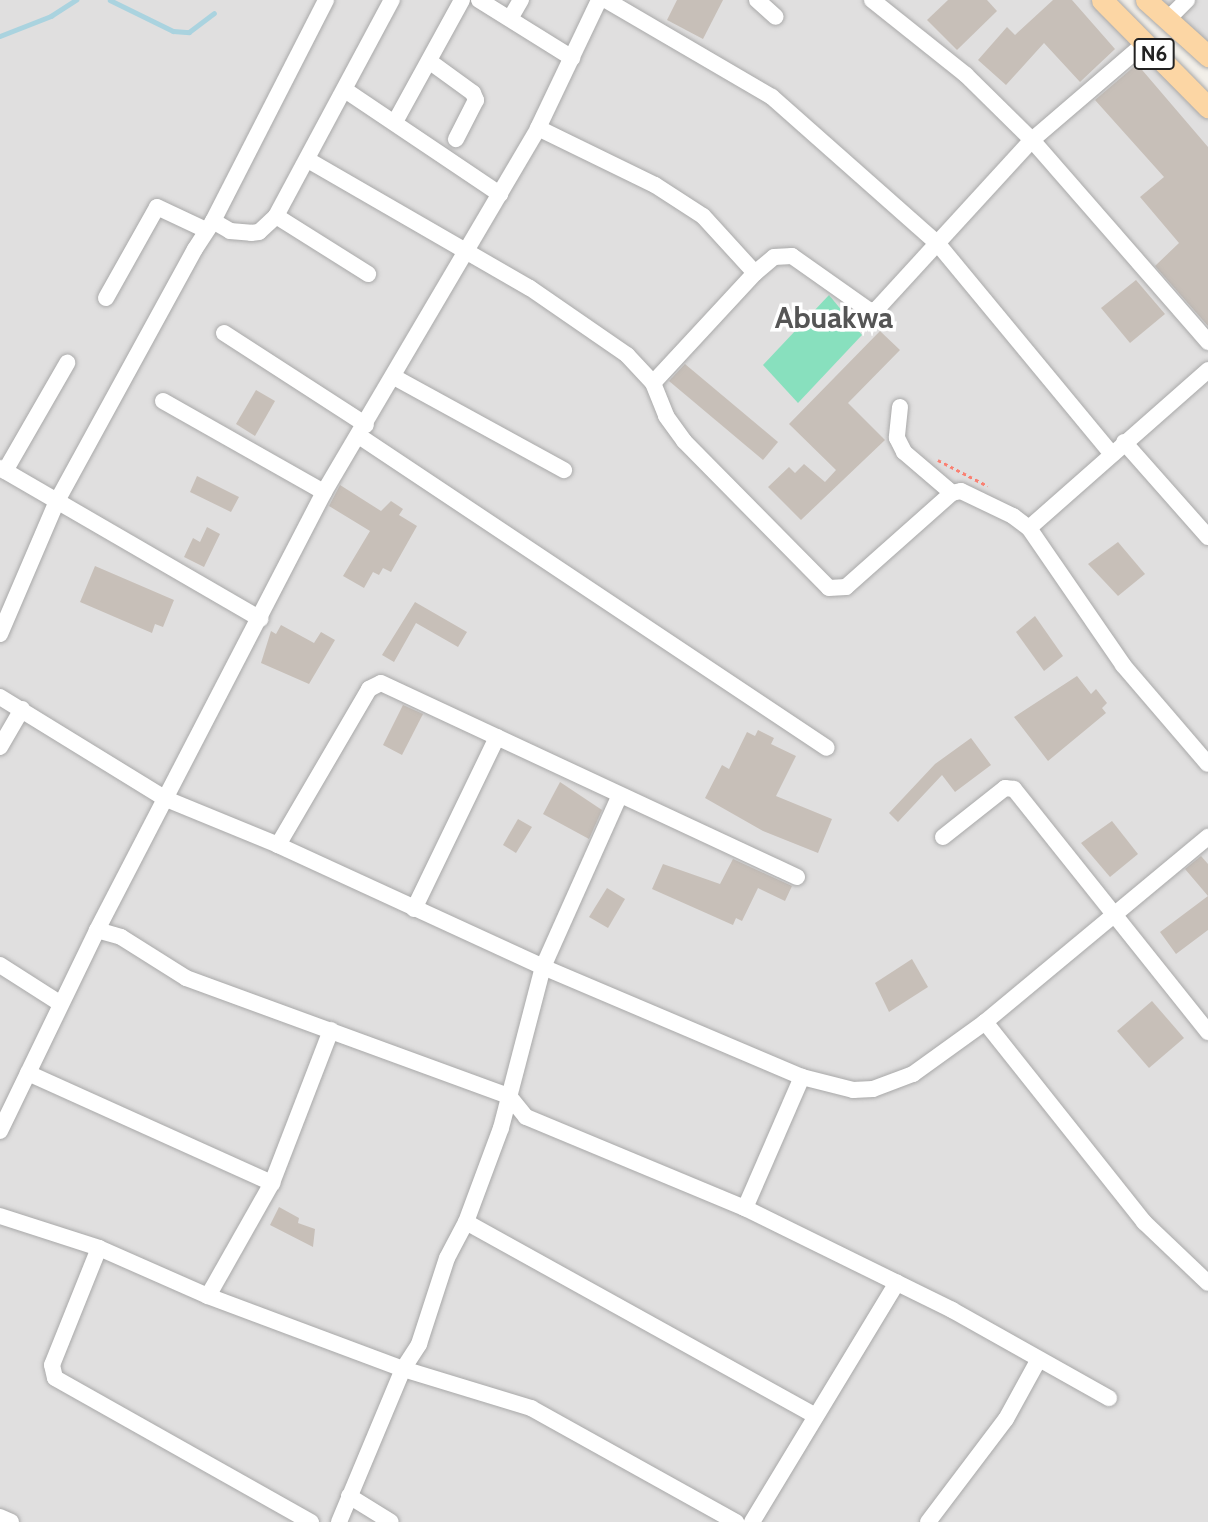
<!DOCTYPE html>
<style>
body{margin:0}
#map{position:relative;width:1208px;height:1522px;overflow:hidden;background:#f2efe9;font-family:Cabin,sans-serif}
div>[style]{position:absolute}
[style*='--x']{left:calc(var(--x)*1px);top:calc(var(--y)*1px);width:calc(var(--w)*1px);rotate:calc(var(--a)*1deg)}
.residential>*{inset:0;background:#e0dfdf}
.pitch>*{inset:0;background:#88e0be}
.stream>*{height:4.5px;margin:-2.25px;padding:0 2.25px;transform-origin:2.25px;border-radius:2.25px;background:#aad3df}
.building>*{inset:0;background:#c7bfb8}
.path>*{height:2.5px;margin-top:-1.25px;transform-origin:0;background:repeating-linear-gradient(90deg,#fa8072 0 3.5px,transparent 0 7px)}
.roads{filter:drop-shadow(0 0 2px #a9a9a9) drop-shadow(0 0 2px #a9a9a9)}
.minor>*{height:16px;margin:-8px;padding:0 8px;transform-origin:8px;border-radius:8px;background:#fff}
.major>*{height:21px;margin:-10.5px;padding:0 10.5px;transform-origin:10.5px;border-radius:10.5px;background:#fcd6a4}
span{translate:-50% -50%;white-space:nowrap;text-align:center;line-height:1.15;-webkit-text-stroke:7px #fff;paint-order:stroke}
.shield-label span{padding:2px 5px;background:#fff;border:2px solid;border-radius:5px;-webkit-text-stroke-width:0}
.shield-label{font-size:21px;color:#222;font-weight:700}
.district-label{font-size:30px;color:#555;font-weight:700}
</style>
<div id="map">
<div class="residential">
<i style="clip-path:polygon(0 0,1096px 0,1208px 120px,1208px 1522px,0 1522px)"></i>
<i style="clip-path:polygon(1150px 0,1208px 0,1208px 62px)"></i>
</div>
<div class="pitch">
<i style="clip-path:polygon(829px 295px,862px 335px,798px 403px,763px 365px)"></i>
</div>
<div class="stream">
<i style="--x:110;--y:0;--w:70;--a:26.2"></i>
<i style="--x:173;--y:31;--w:16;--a:4"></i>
<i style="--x:189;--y:32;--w:31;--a:-37"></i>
<i style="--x:0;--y:36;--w:55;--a:-21.4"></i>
<i style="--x:51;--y:16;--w:30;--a:-33"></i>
</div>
<div class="building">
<i style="clip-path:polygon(677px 0,723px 0,703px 39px,667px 20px)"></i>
<i style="clip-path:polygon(948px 0,987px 0,997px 11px,957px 50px,927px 20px)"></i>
<i style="clip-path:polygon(1053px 0,1072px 0,1115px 49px,1080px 82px,1044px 43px,1006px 85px,978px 60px,1007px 27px,1015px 35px)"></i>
<i style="clip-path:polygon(1137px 64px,1208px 147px,1208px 326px,1155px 266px,1179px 243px,1140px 197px,1164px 177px,1095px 100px)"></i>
<i style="clip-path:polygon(1136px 280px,1165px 314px,1130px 343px,1101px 308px)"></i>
<i style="clip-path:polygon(880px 331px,900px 350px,848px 403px,885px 440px,801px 520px,768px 487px,789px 467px,795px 473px,804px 464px,825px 482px,836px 470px,789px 424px)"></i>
<i style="clip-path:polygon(685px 364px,778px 442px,763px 460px,669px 381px)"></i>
<i style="clip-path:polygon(256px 390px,275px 401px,255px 436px,236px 424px)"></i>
<i style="clip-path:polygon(197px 476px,239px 497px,231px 512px,190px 492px)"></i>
<i style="clip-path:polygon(340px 485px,381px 511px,391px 501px,403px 509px,399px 515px,417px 526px,391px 572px,383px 568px,379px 575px,373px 572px,364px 588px,343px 576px,370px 531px,329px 506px)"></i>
<i style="clip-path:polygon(207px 527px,220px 534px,204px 567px,184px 557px,193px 538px,200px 542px)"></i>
<i style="clip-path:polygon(1118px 542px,1145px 574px,1118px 596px,1088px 564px)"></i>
<i style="clip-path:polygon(95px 566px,174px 600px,163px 627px,155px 624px,152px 633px,80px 602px)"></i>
<i style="clip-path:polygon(415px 602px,467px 632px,458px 647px,416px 623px,394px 662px,382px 655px)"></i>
<i style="clip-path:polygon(1035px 616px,1063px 656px,1044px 671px,1016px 632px)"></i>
<i style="clip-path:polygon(281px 625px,314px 643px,321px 632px,335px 640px,309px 684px,261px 663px,271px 631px,276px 634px)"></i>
<i style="clip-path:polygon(1077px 676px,1091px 694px,1096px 689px,1107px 703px,1102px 708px,1106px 713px,1048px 761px,1014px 717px)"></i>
<i style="clip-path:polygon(403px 705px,423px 714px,402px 755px,383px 745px)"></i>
<i style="clip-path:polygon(758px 730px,774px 738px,771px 744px,796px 756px,776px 796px,832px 819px,818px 853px,763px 831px,705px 798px,722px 765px,729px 769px,747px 732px,755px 736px)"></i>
<i style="clip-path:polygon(971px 738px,991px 765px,955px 792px,942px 775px,898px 822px,889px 813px,935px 764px)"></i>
<i style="clip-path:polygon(560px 782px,602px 810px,589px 839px,543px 814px)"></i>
<i style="clip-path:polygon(518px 819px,532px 827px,516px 853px,503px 845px)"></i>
<i style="clip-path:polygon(1112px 821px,1138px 854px,1110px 877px,1081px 843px)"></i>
<i style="clip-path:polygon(1201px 856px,1208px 864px,1208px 930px,1176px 954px,1160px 932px,1208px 896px,1185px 869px)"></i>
<i style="clip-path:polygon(733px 859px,792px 886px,785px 901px,758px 888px,742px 921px,736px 918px,733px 925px,652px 889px,663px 864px,720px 884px)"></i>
<i style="clip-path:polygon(607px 888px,625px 899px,608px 928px,589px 917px)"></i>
<i style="clip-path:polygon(912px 959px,928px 987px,889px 1012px,875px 983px)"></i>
<i style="clip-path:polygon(1152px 1001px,1184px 1038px,1149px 1068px,1117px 1031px)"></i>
<i style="clip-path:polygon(279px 1207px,299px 1218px,298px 1223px,315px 1229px,313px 1247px,270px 1225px)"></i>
</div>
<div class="path">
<i style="--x:938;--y:460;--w:56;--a:27.5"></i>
</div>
<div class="roads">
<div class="minor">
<i style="--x:479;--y:0;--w:110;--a:31.9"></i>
<i style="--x:606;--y:0;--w:192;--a:30.3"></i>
<i style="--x:772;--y:97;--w:222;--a:41.5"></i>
<i style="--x:938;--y:244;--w:273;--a:50.4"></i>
<i style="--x:757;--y:0;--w:25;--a:42"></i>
<i style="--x:872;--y:0;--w:120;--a:38.6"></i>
<i style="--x:966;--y:75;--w:93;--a:44.6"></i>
<i style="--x:1032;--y:140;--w:268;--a:48.9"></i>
<i style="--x:511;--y:17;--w:20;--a:-60"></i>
<i style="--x:1170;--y:17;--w:24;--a:-45"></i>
<i style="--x:429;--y:61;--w:54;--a:36"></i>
<i style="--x:473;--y:93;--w:8;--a:67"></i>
<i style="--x:476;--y:100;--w:44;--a:117.1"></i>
<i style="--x:345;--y:90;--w:187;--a:33.9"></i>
<i style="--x:395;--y:122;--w:139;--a:-61.2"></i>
<i style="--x:538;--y:128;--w:130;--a:26"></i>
<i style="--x:655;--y:185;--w:57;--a:32.9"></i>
<i style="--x:703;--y:216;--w:77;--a:47.6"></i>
<i style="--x:755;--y:273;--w:25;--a:-40"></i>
<i style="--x:774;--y:257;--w:18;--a:-3"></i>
<i style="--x:792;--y:256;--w:95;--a:35.2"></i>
<i style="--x:870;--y:311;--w:7;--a:-16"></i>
<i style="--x:877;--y:309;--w:229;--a:-47.5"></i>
<i style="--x:1032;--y:140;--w:148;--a:-40.6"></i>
<i style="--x:308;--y:160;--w:256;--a:30"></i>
<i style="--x:530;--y:288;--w:118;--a:34.6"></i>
<i style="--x:627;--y:355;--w:38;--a:47"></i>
<i style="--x:653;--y:383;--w:35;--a:68"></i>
<i style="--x:666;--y:416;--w:31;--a:54"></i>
<i style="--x:684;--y:441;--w:206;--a:45.4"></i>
<i style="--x:829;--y:588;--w:17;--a:-3"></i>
<i style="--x:846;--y:587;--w:142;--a:-41.6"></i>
<i style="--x:952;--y:493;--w:9;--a:-13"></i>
<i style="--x:961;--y:491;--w:58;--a:25.7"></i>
<i style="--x:1013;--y:516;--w:20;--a:37"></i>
<i style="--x:1029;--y:528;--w:166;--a:55.5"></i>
<i style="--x:1123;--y:665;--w:130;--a:49.4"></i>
<i style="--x:276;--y:216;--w:109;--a:32.2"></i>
<i style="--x:213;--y:221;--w:248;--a:-62.9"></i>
<i style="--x:106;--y:298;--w:104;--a:-60.7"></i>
<i style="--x:157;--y:207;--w:54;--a:25.1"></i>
<i style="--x:224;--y:333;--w:169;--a:32.9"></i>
<i style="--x:394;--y:377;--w:194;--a:28.7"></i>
<i style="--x:653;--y:383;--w:150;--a:-47.2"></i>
<i style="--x:163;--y:401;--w:185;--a:29.5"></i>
<i style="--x:900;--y:407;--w:31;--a:96"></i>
<i style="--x:897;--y:438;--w:16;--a:63"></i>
<i style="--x:904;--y:452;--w:63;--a:40.5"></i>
<i style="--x:359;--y:436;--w:562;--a:33.69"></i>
<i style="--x:1124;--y:442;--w:127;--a:48.5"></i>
<i style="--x:0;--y:468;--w:301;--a:30.1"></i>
<i style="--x:5;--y:471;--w:125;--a:-60.1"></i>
<i style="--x:1029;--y:528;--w:239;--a:-41.4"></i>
<i style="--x:0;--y:634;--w:145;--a:-66.8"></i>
<i style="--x:57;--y:501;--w:287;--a:-61.3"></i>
<i style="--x:195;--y:249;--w:33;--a:-57"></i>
<i style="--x:213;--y:221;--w:20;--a:30"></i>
<i style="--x:230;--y:231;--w:21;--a:5"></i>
<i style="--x:251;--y:233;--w:8;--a:-7"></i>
<i style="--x:259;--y:232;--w:23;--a:-43"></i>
<i style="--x:276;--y:216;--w:245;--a:-61.8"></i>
<i style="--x:0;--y:697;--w:195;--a:31.6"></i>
<i style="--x:166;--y:799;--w:121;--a:22.3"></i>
<i style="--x:278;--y:845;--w:292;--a:24.7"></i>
<i style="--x:543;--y:967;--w:281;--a:23"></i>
<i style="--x:802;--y:1077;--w:53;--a:14.3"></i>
<i style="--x:853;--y:1090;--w:20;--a:-3"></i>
<i style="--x:873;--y:1089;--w:43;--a:-20.6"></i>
<i style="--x:913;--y:1074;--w:89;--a:-35.8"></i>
<i style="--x:985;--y:1022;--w:290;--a:-39.7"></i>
<i style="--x:0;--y:747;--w:44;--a:-59.9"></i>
<i style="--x:943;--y:837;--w:79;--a:-38.3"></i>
<i style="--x:1005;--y:788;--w:9;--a:6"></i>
<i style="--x:1014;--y:789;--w:311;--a:51.4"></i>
<i style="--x:278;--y:845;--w:181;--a:-59.7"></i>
<i style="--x:369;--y:689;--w:13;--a:-27"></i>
<i style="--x:381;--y:683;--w:459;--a:25"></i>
<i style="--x:414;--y:909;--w:191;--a:-64.2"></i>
<i style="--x:97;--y:930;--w:25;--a:16"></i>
<i style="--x:121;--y:937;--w:77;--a:32.2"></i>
<i style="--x:186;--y:978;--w:344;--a:20.1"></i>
<i style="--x:509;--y:1096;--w:27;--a:51"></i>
<i style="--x:526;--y:1117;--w:237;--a:22.6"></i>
<i style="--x:745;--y:1208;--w:231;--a:26.2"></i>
<i style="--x:952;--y:1310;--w:180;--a:29.3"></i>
<i style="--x:0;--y:965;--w:72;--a:32.6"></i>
<i style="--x:985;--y:1022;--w:256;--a:51.5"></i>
<i style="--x:1144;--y:1222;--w:88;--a:43.6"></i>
<i style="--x:28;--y:1073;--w:268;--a:24.3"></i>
<i style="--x:0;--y:1131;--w:223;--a:-64.2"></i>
<i style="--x:97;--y:930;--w:493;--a:-62.6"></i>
<i style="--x:324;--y:492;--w:422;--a:-59.5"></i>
<i style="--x:538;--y:128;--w:142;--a:-64.5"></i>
<i style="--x:745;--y:1208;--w:143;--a:-66.5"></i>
<i style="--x:0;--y:1216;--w:104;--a:17.9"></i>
<i style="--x:99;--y:1248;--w:119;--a:23.8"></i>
<i style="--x:208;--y:1296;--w:208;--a:20.5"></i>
<i style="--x:403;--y:1369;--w:134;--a:16.9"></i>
<i style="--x:531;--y:1408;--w:235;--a:29.1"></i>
<i style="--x:466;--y:1222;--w:400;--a:29"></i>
<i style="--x:99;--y:1248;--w:126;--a:111.9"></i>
<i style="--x:52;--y:1365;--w:13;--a:77"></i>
<i style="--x:55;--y:1378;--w:294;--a:29.4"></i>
<i style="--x:208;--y:1296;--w:130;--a:-60.5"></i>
<i style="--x:272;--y:1183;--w:164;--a:-68.9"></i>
<i style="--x:349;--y:1496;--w:49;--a:31.8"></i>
<i style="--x:0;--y:1517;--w:12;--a:24"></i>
<i style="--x:339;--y:1522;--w:166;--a:-67.3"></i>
<i style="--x:403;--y:1369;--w:30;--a:-57"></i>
<i style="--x:419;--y:1344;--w:90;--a:-72"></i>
<i style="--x:447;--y:1258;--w:41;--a:-62.2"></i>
<i style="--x:466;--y:1222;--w:100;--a:-69.6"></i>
<i style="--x:501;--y:1128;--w:166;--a:-75.4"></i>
<i style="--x:543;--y:967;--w:188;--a:-65.9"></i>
<i style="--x:752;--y:1522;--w:280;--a:-58.8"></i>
<i style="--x:928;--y:1522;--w:129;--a:-52.9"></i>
<i style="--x:1006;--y:1419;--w:68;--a:-61.2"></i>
</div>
<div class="major">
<i style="--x:1102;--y:0;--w:151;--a:45.3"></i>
<i style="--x:1146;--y:0;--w:84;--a:42.1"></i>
</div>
</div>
<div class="shield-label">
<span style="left:1154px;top:54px">N6</span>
</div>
<div class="district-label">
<span style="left:834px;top:318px">Abuakwa</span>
</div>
</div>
